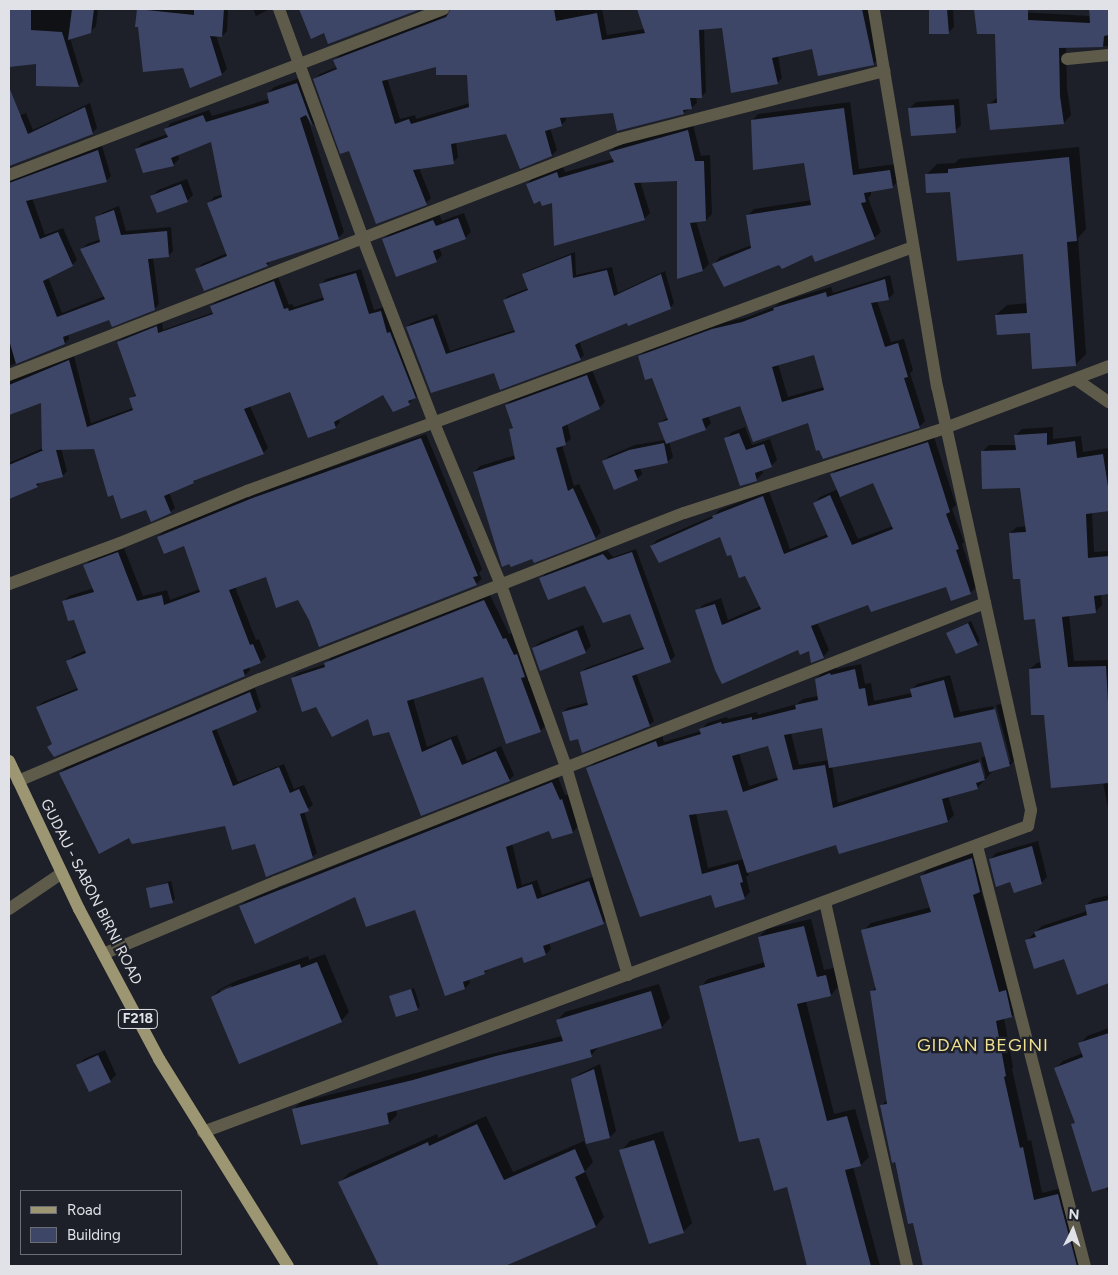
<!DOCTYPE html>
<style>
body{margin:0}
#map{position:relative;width:1118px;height:1275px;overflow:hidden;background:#1d2028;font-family:Figtree,sans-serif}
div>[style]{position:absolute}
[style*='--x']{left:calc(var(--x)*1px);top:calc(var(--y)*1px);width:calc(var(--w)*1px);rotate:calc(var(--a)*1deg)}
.shadow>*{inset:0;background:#0007}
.building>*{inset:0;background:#3e4668}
.street>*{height:12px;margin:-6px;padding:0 6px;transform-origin:6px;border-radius:6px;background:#5e5b4a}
.primary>*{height:12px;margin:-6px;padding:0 6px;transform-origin:6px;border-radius:6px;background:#9d9672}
span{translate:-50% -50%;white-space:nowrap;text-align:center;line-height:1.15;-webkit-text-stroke:4.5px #1d2028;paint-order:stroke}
.shield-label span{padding:1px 4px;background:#1d2028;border:1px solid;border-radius:4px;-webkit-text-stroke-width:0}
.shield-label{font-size:14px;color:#e0e2e7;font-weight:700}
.street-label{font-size:15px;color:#e0e2e7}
.quarter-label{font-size:18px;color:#efdf90;letter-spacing:1px}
.frame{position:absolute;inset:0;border:10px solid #e0e2e7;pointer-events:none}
.legend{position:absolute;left:20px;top:1190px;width:162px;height:65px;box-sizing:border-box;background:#1d2028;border:1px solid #6b6e74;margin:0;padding:6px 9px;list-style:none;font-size:15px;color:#e0e2e7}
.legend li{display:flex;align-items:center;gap:10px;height:25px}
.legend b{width:25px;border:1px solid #6b6e74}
.north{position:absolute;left:1048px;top:1205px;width:50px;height:50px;-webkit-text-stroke:4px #1d2028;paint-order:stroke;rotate:4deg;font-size:14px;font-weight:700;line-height:20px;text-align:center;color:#e0e2e7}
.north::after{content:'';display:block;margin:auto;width:18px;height:22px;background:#e0e2e7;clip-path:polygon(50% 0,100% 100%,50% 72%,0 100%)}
</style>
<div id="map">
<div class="shadow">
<i style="clip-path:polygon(9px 9px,98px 9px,96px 26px,90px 32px,70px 38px,83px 81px,78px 86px,38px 63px,9px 66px)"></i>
<i style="clip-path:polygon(138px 9px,228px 9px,227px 31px,222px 36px,216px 35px,227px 69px,222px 74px,184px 67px,136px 26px)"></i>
<i style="clip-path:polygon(253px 9px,270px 9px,256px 16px)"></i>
<i style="clip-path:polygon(300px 9px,417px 9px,329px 43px,325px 32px,312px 37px)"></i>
<i style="clip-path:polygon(evenodd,452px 9px,602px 9px,607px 35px,645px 29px,639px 9px,868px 9px,878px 59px,873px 64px,813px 48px,778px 56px,782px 78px,777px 83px,723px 27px,704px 29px,706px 92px,701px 97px,696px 97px,697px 103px,691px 108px,683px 113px,613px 112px,566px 116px,566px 120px,561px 125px,550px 128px,557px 150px,552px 155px,521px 167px,507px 133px,456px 142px,458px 157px,453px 162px,419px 168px,431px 198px,426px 203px,350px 149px,315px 79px,320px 74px,337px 67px,335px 60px,340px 55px,451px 12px,452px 9px,438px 66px,468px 74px,470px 103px,416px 119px,415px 115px,400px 119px,387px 78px,438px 66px)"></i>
<i style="clip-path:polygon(935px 9px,953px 9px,954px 27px,948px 33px,930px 14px)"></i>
<i style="clip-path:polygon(1089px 9px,1109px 9px,1109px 46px,1066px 47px,1067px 88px,1071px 115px,1064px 123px,988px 105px,998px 97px,1003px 11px,1089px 16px)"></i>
<i style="clip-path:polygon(303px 77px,319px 120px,314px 125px,307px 116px,344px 232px,338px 238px,273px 259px,267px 265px,196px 270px,202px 264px,227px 253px,209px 203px,214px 197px,223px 194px,212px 140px,178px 154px,179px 159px,173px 165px,136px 149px,142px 143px,168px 134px,166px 129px,171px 123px,209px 110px,212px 116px,269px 99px,268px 93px,274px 87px)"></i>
<i style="clip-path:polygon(959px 99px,961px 125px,955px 131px,910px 108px,916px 102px)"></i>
<i style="clip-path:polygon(850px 102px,859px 169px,896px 164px,899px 180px,892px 187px,871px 190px,871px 195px,868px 198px,881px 232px,874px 238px,780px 263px,714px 264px,720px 257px,752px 245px,748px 215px,754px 209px,812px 200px,805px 162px,752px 121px,758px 114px)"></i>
<i style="clip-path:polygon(90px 103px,97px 128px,92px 133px,9px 165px,9px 120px,26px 113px,33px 130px)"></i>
<i style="clip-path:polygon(693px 125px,701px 156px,710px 155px,712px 214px,706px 220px,696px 221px,709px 264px,703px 270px,678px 277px,678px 179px,640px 181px,650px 213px,644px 219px,553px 201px,527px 184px,533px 178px,563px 167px,565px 172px,613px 159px,610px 152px,616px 146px)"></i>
<i style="clip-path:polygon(102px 146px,111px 176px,107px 180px,32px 198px,45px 235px,63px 228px,77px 260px,72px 265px,48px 277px,62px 313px,105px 296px,82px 249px,87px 244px,101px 239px,97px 218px,102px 213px,119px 206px,126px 231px,171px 227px,173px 251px,168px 256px,153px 257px,159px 304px,154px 309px,110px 318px,68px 334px,69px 339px,65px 343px,9px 366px,9px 177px)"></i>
<i style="clip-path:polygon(1079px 147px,1086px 229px,1078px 238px,1086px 354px,1075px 365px,1031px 331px,996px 315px,1007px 305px,1028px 303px,1024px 252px,951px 191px,926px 175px,937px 164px,955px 163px,959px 159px)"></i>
<i style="clip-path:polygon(187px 179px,193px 195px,187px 201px,152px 196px,158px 190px)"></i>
<i style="clip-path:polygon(464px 213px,471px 232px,465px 238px,439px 248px,442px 255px,436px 261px,383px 240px,389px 234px,439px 214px,442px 221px)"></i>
<i style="clip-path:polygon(575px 252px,576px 275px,612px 267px,618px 293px,665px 271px,674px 303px,670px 308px,628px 321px,579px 341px,584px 355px,580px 359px,494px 371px,432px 392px,407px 327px,411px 323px,437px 314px,450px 351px,515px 330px,504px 300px,508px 296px,529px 288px,523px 275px,527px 271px)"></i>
<i style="clip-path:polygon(361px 269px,374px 310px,385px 307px,420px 393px,409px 403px,384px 393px,338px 418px,340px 422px,335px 427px,291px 390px,250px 406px,268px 448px,263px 453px,198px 478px,193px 482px,169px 492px,175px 508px,170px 512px,147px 509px,95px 448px,61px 448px,67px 471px,62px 476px,42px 481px,37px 486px,9px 498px,9px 463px,43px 448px,43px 402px,9px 414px,9px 377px,74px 356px,91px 423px,133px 408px,130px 399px,137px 393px,118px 342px,123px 338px,162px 323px,163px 330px,214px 312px,211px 306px,216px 302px,278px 277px,289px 305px,292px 304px,294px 307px,325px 297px,321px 284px,326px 279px)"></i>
<i style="clip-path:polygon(evenodd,890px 275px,894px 293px,888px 299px,877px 301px,891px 342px,904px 339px,913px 370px,910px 373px,925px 421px,919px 427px,809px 421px,741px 404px,708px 416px,711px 423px,705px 429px,669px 441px,673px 457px,667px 462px,640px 468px,642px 474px,637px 479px,604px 461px,609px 456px,635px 445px,665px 440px,659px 423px,668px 417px,653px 377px,639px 357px,645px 351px,719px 324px,748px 317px,776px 306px,780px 302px,831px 287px,833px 293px,890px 275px,815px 353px,824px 387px,788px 397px,778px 364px,815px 353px)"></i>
<i style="clip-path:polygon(592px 370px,605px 402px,599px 408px,567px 423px,571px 439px,562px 445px,574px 486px,579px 484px,601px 532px,595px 538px,474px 472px,480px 466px,516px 455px,510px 429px,514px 426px,506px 405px,512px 400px)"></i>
<i style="clip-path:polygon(745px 427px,752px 445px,770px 439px,777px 460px,771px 466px,761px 469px,763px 473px,757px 479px,741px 485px,726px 438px,732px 432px)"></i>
<i style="clip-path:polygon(1053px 427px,1053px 439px,1081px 436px,1083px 452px,1109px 448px,1109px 509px,1092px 512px,1094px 552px,1109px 551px,1109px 593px,1101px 594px,1102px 605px,1095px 612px,1069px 615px,1074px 661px,1109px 660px,1108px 808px,1103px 782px,1030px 669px,1037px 663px,1041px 662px,1036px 618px,1021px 578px,1010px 533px,1017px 527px,1027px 526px,1021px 487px,982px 452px,989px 445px,1017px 445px,1016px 435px,1022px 429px)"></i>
<i style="clip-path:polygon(426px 434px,482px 569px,479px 573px,482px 579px,476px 584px,310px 620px,299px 599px,267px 576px,235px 587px,256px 640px,259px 639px,266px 657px,260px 662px,249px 667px,250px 670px,245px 675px,49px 747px,53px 743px,37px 707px,43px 702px,78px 688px,68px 661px,73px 656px,86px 650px,74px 618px,63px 602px,69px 596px,94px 588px,85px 566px,90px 560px,124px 548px,143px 596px,167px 590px,170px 600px,200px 589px,185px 544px,158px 537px,164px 531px,257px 493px)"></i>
<i style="clip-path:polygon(evenodd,934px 437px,956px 505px,952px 509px,964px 542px,962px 544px,976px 587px,970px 593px,947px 586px,869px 604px,817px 622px,829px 650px,823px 657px,809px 649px,799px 648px,723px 682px,697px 611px,703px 605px,721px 598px,728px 620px,761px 606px,746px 575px,721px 536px,651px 546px,657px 540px,715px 515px,719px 510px,769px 491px,790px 549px,828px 534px,814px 503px,820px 497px,838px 489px,832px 474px,838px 468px,934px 437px,874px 481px,893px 526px,858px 539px,839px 496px,874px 481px)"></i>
<i style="clip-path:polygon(636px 549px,675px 656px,670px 661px,636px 673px,654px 721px,649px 725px,579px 738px,563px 712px,567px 708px,589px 702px,582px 672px,586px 668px,644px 647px,631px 612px,586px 584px,541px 579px,545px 574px,607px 550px,613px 557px)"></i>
<i style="clip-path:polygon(490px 595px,509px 634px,512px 633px,545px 726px,540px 731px,484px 675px,413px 698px,427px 747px,457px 735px,467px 761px,501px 746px,514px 775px,509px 780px,422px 814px,390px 730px,369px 717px,317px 706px,292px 678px,298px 673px,326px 664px,331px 658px)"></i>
<i style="clip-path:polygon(971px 621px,980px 641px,977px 644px,947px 633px)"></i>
<i style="clip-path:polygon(583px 625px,591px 646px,585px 652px,533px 648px,540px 642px)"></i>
<i style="clip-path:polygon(evenodd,861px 664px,865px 684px,871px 683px,874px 701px,912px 693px,911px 690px,917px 684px,950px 675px,960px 712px,993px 706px,1008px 762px,1011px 762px,996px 705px,1001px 704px,1016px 759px,1010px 765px,990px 770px,991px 773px,977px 788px,948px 796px,954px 815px,948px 821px,837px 844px,748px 871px,749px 875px,746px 877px,750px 892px,744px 898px,712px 893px,588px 769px,594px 763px,662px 736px,664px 742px,701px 731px,707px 723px,727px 717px,728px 719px,757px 712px,758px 715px,797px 704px,803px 699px,818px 696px,816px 679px,822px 673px,836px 667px,837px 669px,861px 664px,823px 726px,829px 760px,799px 765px,791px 733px,823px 726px,861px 664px,982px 740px,986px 756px,981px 758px,986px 777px,983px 777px,978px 759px,838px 803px,832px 766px,982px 740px,861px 664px,769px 744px,779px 777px,749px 786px,739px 753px,769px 744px,861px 664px,728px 809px,744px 859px,708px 868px,696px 813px,728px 809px)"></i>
<i style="clip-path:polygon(255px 688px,261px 707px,257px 711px,216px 728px,238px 782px,284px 764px,294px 789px,304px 785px,313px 805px,304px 811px,317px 853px,312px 857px,256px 843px,226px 824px,129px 837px,60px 773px,65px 768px)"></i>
<i style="clip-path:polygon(558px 777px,565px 795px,568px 795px,578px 826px,573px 832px,553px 837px,550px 829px,512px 843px,522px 885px,537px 880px,542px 895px,595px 876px,609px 917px,603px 923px,549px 942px,551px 949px,546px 954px,523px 955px,490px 968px,484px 973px,469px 979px,470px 983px,465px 988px,415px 908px,356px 896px,240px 906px,246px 901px)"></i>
<i style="clip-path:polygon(1038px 841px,1047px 877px,1041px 883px,1011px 881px,990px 859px,996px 853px)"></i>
<i style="clip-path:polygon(980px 851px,988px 883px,981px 890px,1007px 985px,1020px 1008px,1012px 1016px,1004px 1018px,1013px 1067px,1012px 1069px,1028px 1141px,1031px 1140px,1042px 1193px,1066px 1187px,1088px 1266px,924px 1266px,914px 1222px,909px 1223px,881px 1106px,888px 1099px,871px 992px,876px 987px,863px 931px,871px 923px,931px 907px,921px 876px,929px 868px)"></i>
<i style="clip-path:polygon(171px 881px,175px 899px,172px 901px,147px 889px)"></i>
<i style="clip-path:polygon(1109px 895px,1109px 982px,1078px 993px,1065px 958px,1026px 941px,1042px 926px,1087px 911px,1086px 905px,1093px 899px)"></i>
<i style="clip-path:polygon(811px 919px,824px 970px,834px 968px,838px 987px,831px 995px,806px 1001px,834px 1114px,855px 1109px,869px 1157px,861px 1165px,853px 1167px,880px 1266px,810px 1266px,788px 1186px,759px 1136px,700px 987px,708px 979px,765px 962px,759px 937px,767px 929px)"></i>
<i style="clip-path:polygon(evenodd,325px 954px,349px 1012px,341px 1021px,212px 997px,220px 989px,236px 981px,308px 956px,309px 960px,325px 954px,231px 985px,232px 987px,220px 993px,220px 990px,231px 985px)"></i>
<i style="clip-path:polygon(659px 984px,670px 1018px,662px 1027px,599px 1046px,591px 1056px,396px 1110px,397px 1115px,389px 1123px,293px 1110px,301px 1102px,562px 1036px,557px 1021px,565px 1012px)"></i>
<i style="clip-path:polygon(414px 988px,420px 1006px,417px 1009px,391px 997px)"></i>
<i style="clip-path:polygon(1109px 1028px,1109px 1196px,1106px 1186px,1072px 1125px,1076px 1122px,1055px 1069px,1063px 1061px,1083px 1053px,1080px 1044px,1087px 1036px)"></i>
<i style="clip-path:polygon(105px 1050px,116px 1075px,110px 1081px,78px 1065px,84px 1059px)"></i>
<i style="clip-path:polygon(600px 1064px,616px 1131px,610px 1137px,573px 1080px,579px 1074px)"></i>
<i style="clip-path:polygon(486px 1116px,513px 1172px,584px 1141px,593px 1162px,585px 1171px,604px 1217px,596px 1226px,497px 1266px,389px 1266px,387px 1263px,380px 1266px,340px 1182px,349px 1173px,437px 1134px,438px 1138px)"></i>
<i style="clip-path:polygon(663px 1131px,692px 1223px,683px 1232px,621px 1151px,630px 1141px)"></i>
</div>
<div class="building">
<i style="clip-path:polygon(9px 9px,31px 9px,31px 30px,62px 32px,79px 87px,36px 86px,36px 64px,9px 67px)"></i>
<i style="clip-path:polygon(72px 9px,94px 9px,91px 33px,68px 40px)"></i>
<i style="clip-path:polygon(137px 9px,194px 15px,194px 9px,224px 9px,222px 37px,210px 36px,222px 75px,190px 88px,183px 68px,143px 72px,138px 27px,135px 27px)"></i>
<i style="clip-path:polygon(299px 9px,421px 9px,328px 44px,324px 33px,311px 39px)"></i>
<i style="clip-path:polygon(evenodd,451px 9px,554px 9px,556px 21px,597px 13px,602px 40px,645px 33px,637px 9px,862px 9px,874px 65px,818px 76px,812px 49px,772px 58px,778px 84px,731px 93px,722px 28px,699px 30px,702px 98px,690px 98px,692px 109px,683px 110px,684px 114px,617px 131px,613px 113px,560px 118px,562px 126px,545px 131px,552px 156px,520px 169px,506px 134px,451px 144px,454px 164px,413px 170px,427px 205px,376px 224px,349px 151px,340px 154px,313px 79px,337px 69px,333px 60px,446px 17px,451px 9px,436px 67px,436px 75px,467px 75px,469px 107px,411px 124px,409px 119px,395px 124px,382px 81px,436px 67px)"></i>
<i style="clip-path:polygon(929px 9px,947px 9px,949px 34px,929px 34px)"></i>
<i style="clip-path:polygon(974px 9px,1028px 9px,1028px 20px,1090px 23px,1089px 9px,1109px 9px,1109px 35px,1104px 36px,1103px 47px,1059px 48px,1060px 96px,1064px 124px,990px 130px,987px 104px,997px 103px,995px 34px,977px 34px)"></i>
<i style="clip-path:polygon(297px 83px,313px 127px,306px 115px,300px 118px,339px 239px,266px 263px,268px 266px,204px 291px,195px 269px,227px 256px,207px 203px,222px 197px,211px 142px,171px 158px,174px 166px,143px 173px,135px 149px,168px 137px,164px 129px,203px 115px,206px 122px,269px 103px,267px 93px)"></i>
<i style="clip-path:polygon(9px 87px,28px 134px,85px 107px,93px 134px,9px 166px)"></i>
<i style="clip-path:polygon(954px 105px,956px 133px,911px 136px,908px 108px)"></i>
<i style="clip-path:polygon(844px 108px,853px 175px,890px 170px,893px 188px,864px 193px,866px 202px,861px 203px,875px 239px,815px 262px,812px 255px,782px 269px,779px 265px,724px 287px,712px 264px,751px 248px,746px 215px,811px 205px,804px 163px,753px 170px,751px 120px)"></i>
<i style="clip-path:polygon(688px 130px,695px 161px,704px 161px,706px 221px,690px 223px,703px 271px,677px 279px,677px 181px,634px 183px,645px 220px,554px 246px,552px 203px,542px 206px,540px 201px,534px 204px,526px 184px,557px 172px,559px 178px,614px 162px,609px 152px)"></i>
<i style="clip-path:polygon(98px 150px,107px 182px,26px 201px,40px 239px,58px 232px,73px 266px,43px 281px,57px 317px,105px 299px,80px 249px,100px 242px,95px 217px,114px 210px,121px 235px,167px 231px,169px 257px,148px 259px,155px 310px,112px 327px,109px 320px,63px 337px,65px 344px,16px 364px,9px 340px,9px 183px)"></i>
<i style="clip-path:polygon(1069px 157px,1077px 241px,1067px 242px,1076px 366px,1032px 369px,1030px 333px,997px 335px,995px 315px,1027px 313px,1023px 254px,957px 261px,950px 192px,926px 193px,925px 174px,948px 173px,948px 169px)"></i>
<i style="clip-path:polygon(181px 184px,188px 202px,157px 213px,150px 196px)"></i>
<i style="clip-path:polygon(458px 218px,466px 239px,433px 251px,437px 262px,396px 277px,382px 239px,433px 220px,436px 226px)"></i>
<i style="clip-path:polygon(571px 255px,573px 278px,607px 270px,614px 296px,661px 274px,671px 309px,628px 326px,627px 323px,580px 342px,575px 345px,581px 360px,500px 390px,494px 373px,431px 393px,406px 327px,433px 318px,446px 354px,515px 332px,503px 300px,528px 290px,522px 274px)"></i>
<i style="clip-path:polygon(356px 273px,369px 314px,381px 311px,387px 333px,390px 332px,416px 398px,408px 401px,410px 405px,393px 412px,383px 395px,334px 422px,336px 428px,308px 438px,290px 392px,244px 409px,264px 454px,193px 481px,194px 483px,164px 496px,171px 513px,151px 522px,146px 510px,121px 519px,113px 495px,108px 497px,94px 449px,56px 450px,63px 477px,36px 484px,38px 487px,9px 499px,9px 465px,44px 450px,42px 450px,41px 403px,9px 415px,9px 385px,69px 360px,87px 427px,133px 410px,129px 398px,136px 396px,117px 342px,157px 326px,158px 333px,213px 314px,210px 306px,274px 281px,284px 309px,288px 308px,289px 311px,324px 300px,319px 284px)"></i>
<i style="clip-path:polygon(evenodd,885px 279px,889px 300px,871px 303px,885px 347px,898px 343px,908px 377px,904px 378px,920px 428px,823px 459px,819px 450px,816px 451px,808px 423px,753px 442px,740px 406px,702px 419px,706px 430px,666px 444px,658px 423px,668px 420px,652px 378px,645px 380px,638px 356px,712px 329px,742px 322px,774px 310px,773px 308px,826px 292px,827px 297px,885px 279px,814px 355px,824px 390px,782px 402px,772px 367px,814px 355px)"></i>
<i style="clip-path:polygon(587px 375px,600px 409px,562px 427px,566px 445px,556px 448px,568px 491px,573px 488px,596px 539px,534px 563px,532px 559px,511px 567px,509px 564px,502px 567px,473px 472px,515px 459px,509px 429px,513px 428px,505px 405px)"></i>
<i style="clip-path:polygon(739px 433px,746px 450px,764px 444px,772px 467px,755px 473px,757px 481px,740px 486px,724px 438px)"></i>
<i style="clip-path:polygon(1047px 433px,1047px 445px,1075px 441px,1077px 458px,1103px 454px,1109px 493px,1109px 511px,1086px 514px,1088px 558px,1109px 556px,1109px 594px,1094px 596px,1096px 613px,1062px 617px,1068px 667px,1106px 666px,1109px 720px,1109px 783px,1051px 788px,1044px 715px,1031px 715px,1029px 669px,1041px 668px,1035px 619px,1024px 620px,1020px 579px,1013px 579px,1009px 533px,1026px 532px,1020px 488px,982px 489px,981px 451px,1016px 450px,1014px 435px)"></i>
<i style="clip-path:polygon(421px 438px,478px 576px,473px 577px,477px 585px,319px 647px,309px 620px,298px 600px,276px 608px,266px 577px,229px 590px,250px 645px,253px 644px,261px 663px,243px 670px,245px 676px,54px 757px,47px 747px,52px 744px,36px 707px,78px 690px,66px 661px,86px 653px,74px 620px,68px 621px,62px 601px,94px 592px,83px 565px,118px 552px,137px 601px,162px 595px,164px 605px,200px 592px,184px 546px,164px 554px,157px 537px,250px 499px)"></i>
<i style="clip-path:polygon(928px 442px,950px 512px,946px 514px,959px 549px,956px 550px,971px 594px,951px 601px,946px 587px,871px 612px,868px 605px,811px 626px,824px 658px,811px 663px,809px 651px,800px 655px,798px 650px,722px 684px,715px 670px,695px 610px,715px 604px,722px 625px,761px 609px,745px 576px,739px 578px,731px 555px,727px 556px,720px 537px,659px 563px,650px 546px,713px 518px,712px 516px,763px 496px,784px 554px,828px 537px,813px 503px,830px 495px,852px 545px,893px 529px,873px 483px,840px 497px,830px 474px)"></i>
<i style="clip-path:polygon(664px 443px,668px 463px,634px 470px,638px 480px,614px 490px,602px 461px,629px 450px)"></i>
<i style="clip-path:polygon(632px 552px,671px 662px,632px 676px,650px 726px,582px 753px,578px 739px,570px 741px,562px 712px,588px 705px,580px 672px,644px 649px,630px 614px,603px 623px,585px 586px,548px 600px,539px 578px,603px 554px,608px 560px)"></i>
<i style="clip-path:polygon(484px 600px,503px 639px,506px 638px,514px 655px,517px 654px,525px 677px,521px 678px,541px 732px,506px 744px,483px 677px,407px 701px,422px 752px,451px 739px,462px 765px,496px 751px,510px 781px,421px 816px,389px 732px,373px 736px,368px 719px,332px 737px,316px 707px,302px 712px,291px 678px,325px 667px,324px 663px)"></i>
<i style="clip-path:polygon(968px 623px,978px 645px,956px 654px,946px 633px)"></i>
<i style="clip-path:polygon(577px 630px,586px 653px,540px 671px,532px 648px)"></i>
<i style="clip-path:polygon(evenodd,855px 669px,859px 689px,865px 688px,868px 706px,912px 697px,910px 689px,944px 680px,954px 718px,995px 709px,1010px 766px,989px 772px,981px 742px,829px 768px,822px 728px,784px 735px,793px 770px,825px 765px,833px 808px,980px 762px,985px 780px,976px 783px,978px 789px,942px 799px,948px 822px,839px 854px,836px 845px,747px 873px,727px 810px,689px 815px,702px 874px,738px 864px,743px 882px,740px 883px,745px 899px,715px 908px,711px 895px,640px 917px,586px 768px,656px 741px,658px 747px,701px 734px,699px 729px,721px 722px,722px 724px,752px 717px,752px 720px,796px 709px,795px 705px,818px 700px,815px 679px,830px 673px,831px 675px,855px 669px,768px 746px,778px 780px,743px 792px,732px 756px,768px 746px)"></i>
<i style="clip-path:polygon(250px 692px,257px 712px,212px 731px,233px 786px,279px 767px,290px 793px,299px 789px,309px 811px,300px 814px,313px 858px,266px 877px,255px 844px,232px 850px,225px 826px,132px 844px,129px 838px,99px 854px,59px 773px)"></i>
<i style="clip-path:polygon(552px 782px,560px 800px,562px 799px,573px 833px,552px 839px,549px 831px,506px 847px,517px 889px,532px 884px,537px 899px,589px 881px,604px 924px,543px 946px,546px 955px,524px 963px,522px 957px,484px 971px,485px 974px,463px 982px,465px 989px,445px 996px,415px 910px,366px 927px,355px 897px,255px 944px,239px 906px)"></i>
<i style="clip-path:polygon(1032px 846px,1042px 884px,1014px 893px,1010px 882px,996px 887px,989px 859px)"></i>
<i style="clip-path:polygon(972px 858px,980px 892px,973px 895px,999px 992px,1006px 990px,1012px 1017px,996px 1021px,1006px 1076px,1004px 1077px,1020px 1148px,1023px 1147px,1034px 1200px,1058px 1194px,1077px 1266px,923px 1266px,913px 1223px,908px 1224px,895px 1162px,892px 1163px,880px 1105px,887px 1104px,870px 991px,876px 990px,861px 930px,931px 912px,920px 876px)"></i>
<i style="clip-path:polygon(168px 883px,173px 903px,150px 908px,146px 888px)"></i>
<i style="clip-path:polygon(1109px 900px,1109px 983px,1077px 995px,1064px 959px,1034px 969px,1025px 940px,1036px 937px,1034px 932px,1087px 915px,1085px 905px)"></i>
<i style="clip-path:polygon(804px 926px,817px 977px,826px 975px,831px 996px,797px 1004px,827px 1121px,847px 1116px,861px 1166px,845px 1170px,871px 1266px,807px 1266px,787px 1187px,774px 1191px,759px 1138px,739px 1142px,699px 986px,765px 967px,758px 937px)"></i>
<i style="clip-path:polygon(317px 962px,342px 1022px,239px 1064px,211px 997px,226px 989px,300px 964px,301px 968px)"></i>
<i style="clip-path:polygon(411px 989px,418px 1010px,396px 1017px,389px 996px)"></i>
<i style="clip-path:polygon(651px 991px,662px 1028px,590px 1050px,592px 1057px,387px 1113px,389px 1124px,301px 1145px,292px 1109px,413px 1080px,496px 1056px,563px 1041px,556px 1020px)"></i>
<i style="clip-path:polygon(1109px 1033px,1109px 1187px,1092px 1192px,1071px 1124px,1075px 1123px,1054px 1068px,1083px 1057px,1078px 1043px)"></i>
<i style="clip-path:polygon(98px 1055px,111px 1082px,89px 1092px,76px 1065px)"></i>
<i style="clip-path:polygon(594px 1069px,610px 1138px,586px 1144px,571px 1079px)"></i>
<i style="clip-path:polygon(477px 1124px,504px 1180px,575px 1149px,585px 1172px,575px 1177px,596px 1227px,505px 1266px,379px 1266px,338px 1182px,428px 1142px,429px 1146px)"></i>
<i style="clip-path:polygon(654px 1140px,684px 1233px,649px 1244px,619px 1150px)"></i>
</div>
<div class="street">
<i style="--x:279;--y:9;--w:245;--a:69.9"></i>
<i style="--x:363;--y:239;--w:197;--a:68.9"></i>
<i style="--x:434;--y:423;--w:175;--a:67.5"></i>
<i style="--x:501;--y:585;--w:99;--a:70.5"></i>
<i style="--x:534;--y:678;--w:95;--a:70.2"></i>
<i style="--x:566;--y:767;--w:217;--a:73.4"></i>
<i style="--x:1067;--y:59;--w:42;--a:-5.4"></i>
<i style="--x:9;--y:175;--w:465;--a:-20.9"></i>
<i style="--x:9;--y:375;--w:654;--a:-21.15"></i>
<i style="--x:619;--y:139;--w:274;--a:-14.4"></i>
<i style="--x:1077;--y:380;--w:39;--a:35"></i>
<i style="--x:9;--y:584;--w:118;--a:-20.3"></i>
<i style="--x:120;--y:543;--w:137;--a:-22.3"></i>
<i style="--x:247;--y:491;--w:709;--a:-20.12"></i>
<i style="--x:18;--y:781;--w:263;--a:-22.9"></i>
<i style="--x:260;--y:679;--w:455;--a:-21.4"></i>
<i style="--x:684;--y:513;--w:274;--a:-18"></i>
<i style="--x:945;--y:428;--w:175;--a:-20.7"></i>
<i style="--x:977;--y:846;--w:434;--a:75.6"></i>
<i style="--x:825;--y:902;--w:373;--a:77.3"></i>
<i style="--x:9;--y:909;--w:64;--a:-34.2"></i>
<i style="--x:103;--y:954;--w:186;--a:-22.7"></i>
<i style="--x:275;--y:882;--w:763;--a:-21.45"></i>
<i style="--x:203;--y:1132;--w:880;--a:-20.35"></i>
<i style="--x:1028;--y:826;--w:16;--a:-79"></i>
<i style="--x:1031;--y:810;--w:433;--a:-102.5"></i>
<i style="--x:937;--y:387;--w:383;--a:-99.5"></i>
</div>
<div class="primary">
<i style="--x:9;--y:761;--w:164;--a:64.7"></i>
<i style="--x:79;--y:909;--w:170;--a:61.9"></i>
<i style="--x:159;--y:1059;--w:244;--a:58.1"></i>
</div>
<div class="shield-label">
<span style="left:138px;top:1019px">F218</span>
</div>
<div class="street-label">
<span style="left:91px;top:892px;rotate:63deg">GUDAU - SABON BIRNI ROAD</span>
</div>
<div class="quarter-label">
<span style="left:983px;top:1045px">GIDAN BEGINI</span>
</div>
<div class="frame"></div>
<ul class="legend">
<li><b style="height:6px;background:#9d9672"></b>Road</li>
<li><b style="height:14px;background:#3e4668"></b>Building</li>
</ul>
<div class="north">N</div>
</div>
